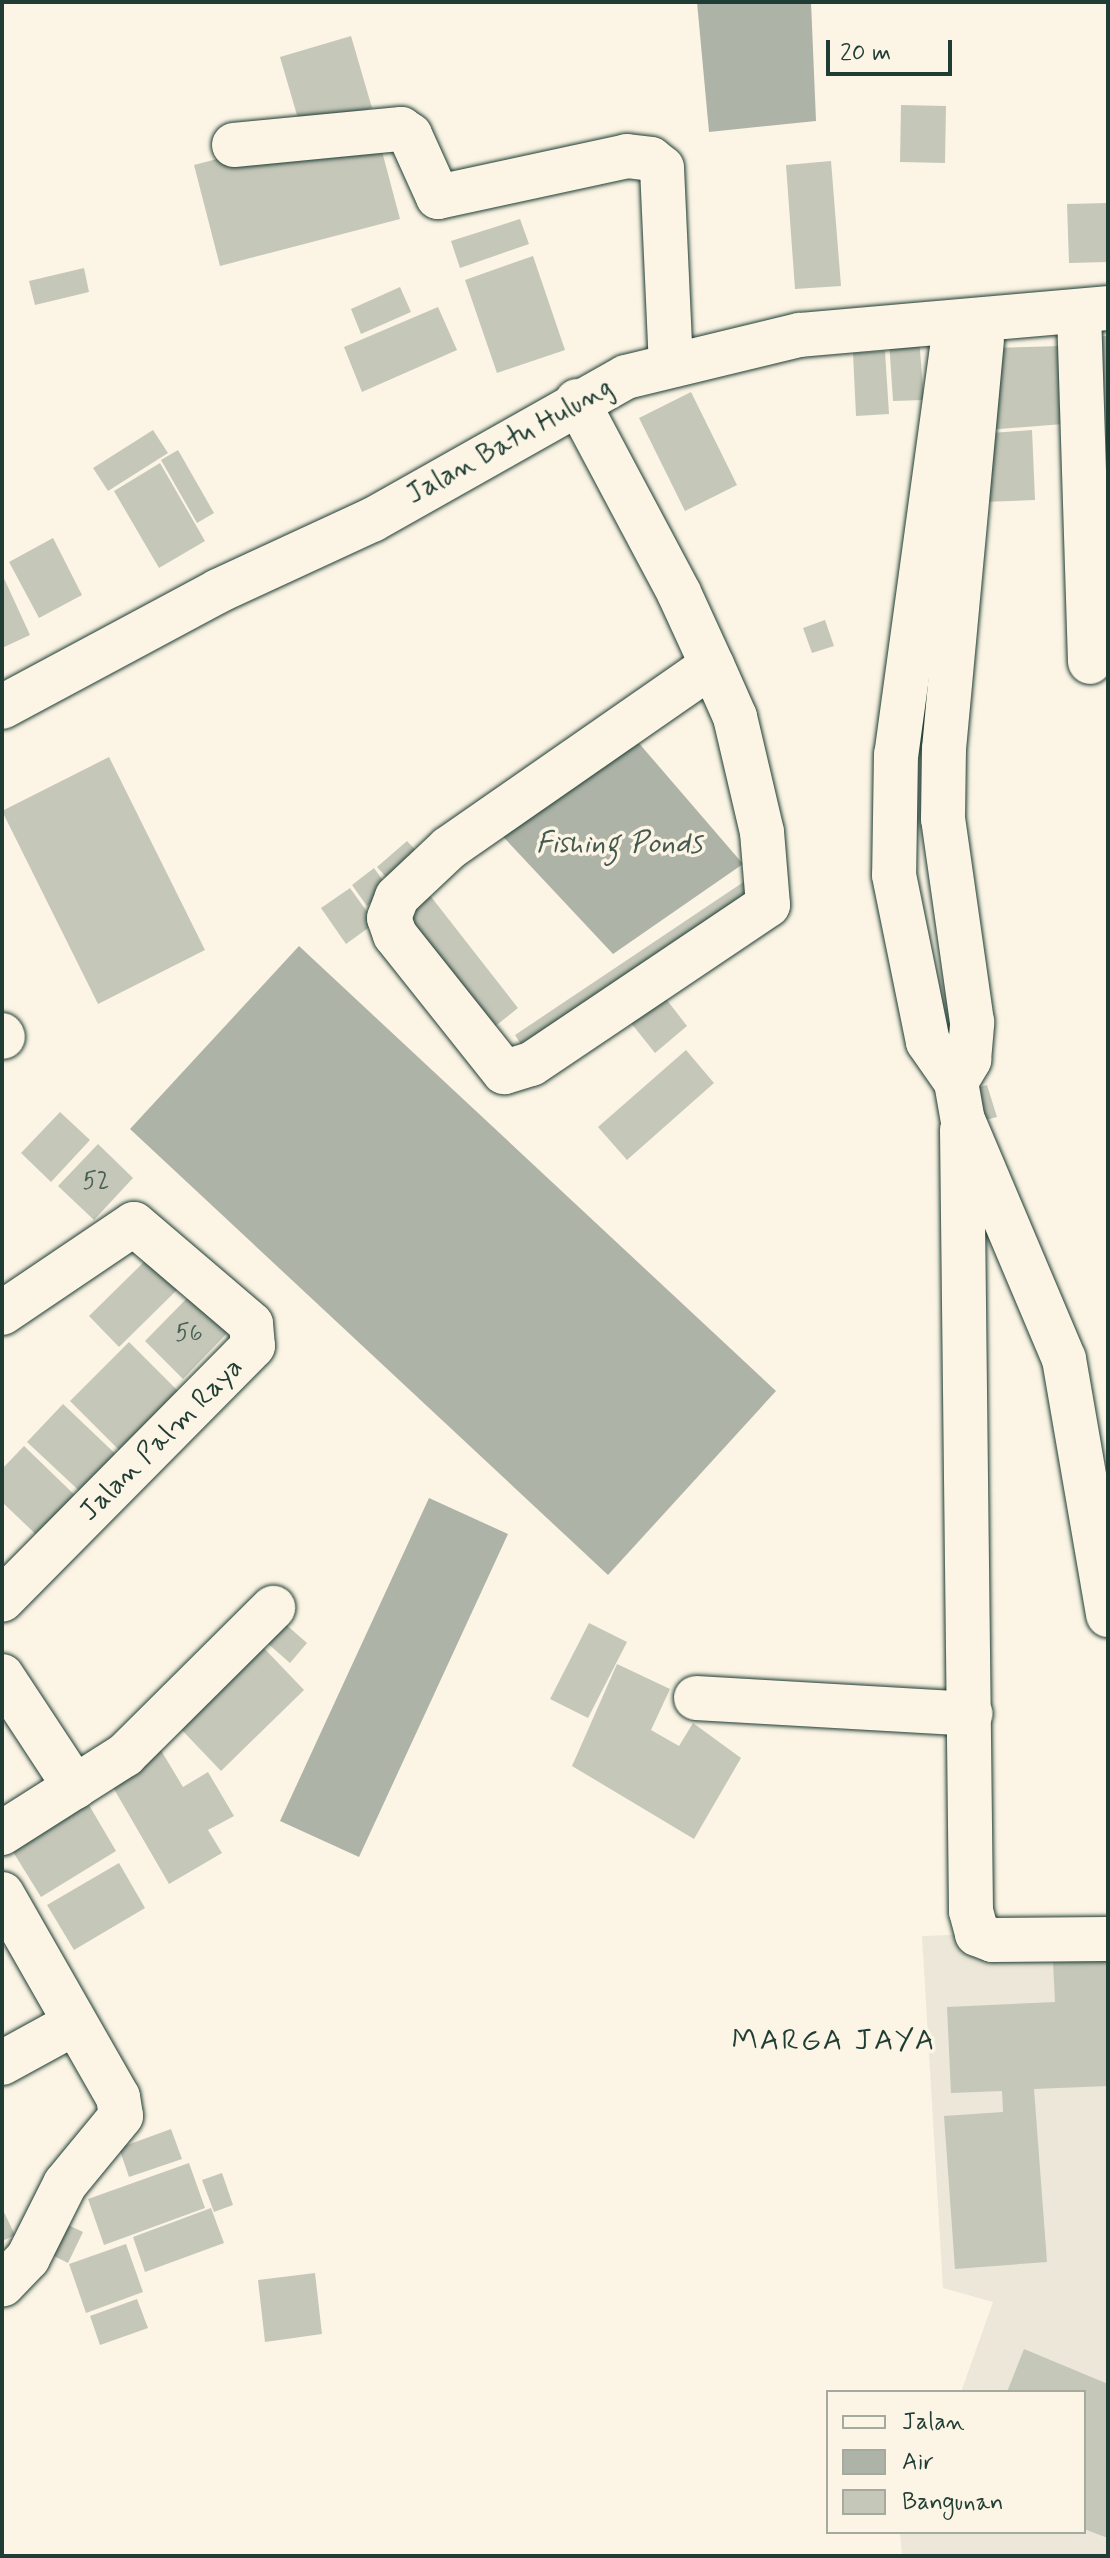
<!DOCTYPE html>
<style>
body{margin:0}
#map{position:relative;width:1110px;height:2558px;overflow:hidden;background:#fcf5e5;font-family:Mynerve,sans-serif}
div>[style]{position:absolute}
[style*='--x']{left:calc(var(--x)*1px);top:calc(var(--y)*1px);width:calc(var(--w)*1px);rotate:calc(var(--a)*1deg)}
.built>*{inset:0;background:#ece7d8}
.water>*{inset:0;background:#aeb3a7}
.building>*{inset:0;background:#c5c7b9}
.roads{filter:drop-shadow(0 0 2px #1f3d34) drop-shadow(0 0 2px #1f3d34)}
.minor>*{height:44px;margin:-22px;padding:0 22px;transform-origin:22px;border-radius:22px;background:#fcf5e5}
span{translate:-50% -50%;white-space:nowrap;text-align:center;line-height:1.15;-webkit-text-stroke:7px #fcf5e5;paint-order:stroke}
.number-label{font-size:24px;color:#486055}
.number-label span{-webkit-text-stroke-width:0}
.street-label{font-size:28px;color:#1f3d34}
.water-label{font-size:30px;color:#435a51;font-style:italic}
.neighbourhood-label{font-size:30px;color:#1f3d34;letter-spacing:2px}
.frame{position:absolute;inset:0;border:4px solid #1f3d34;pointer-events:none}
.legend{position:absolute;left:826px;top:2390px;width:260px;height:144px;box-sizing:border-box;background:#fcf5e5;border:2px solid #a4ab9e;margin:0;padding:10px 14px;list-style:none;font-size:24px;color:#1f3d34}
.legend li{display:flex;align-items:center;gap:16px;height:40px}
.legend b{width:40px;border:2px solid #a4ab9e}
.scale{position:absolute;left:826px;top:40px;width:126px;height:36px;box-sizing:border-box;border:4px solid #1f3d34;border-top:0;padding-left:10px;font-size:24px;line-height:28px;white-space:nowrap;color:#1f3d34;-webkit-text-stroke:6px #fcf5e5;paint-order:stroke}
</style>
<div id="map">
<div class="built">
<i style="clip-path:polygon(1108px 1929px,1108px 2556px,902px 2556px,900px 2532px,1084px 2532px,1084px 2392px,961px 2392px,993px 2302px,943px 2288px,922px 1936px)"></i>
</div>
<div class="water">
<i style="clip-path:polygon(697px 2px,811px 2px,816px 121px,709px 132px)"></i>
<i style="clip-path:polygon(625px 727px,743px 864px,613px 954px,494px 827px)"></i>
<i style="clip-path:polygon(299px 946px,776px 1391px,608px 1575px,130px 1129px)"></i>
<i style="clip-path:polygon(429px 1498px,508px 1534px,359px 1857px,280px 1821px)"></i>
</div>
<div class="building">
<i style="clip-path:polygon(351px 36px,372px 108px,301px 129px,280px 57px)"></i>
<i style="clip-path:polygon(901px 105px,946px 106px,945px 163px,900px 162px)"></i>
<i style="clip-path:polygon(297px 138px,379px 140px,400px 219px,220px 266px,194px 165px)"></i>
<i style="clip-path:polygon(831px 161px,841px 286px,795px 289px,786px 165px)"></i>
<i style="clip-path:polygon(1108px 203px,1108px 262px,1069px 263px,1067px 204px)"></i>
<i style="clip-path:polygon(520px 219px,529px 244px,460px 268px,451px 241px)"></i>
<i style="clip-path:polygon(533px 256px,565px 350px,497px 373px,465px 280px)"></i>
<i style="clip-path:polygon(84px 268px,89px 292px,35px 305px,29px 281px)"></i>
<i style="clip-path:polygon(400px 287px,411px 312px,361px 334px,351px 309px)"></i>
<i style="clip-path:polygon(438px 307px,457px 350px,362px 392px,344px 347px)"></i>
<i style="clip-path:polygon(1108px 336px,1108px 451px,1093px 452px,1088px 337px)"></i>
<i style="clip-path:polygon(919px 338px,924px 400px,893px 401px,889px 340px)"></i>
<i style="clip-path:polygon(1061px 346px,1063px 424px,987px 430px,992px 348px)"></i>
<i style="clip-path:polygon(885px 351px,889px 414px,856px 416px,853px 353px)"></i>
<i style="clip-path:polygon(691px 392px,737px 485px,685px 511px,639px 418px)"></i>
<i style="clip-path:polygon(153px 430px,168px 453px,108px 491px,93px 468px)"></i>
<i style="clip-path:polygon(1032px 430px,1035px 500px,982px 502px,979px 434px)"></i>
<i style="clip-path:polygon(178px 450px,214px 513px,197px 523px,161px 460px)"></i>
<i style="clip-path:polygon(160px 463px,205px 541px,159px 568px,114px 491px)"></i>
<i style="clip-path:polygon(53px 538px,82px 595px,39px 618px,9px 562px)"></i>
<i style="clip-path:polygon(2px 574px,30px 635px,2px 648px)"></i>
<i style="clip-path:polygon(825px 620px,834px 646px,812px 653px,803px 628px)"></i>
<i style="clip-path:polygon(109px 757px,205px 950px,98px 1004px,2px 811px)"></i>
<i style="clip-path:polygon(407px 841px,424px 859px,394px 886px,377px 867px)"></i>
<i style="clip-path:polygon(374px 868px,389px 889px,367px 906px,352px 885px)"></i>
<i style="clip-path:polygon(751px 877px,767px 901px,531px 1059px,515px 1035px)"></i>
<i style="clip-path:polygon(350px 888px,375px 923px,346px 944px,321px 908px)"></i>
<i style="clip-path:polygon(425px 889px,518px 1008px,483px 1036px,391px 917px)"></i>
<i style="clip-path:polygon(660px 991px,687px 1026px,655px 1053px,627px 1018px)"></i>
<i style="clip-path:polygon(686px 1050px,714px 1083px,627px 1160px,598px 1127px)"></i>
<i style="clip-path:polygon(987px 1085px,997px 1117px,977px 1122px,967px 1091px)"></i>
<i style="clip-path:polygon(60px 1112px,90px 1140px,51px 1182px,21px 1153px)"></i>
<i style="clip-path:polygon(98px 1144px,133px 1178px,94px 1220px,58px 1186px)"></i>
<i style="clip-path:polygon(150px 1256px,180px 1287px,119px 1347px,89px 1316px)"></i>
<i style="clip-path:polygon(195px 1290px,233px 1327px,183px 1379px,145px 1341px)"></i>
<i style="clip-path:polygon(129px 1342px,186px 1399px,127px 1458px,70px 1401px)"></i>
<i style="clip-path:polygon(63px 1404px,125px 1463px,89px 1500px,27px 1442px)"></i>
<i style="clip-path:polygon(24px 1446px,83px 1503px,45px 1543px,2px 1502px,2px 1469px)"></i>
<i style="clip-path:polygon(275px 1615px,307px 1643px,290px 1663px,258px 1635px)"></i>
<i style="clip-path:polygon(589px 1623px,627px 1642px,588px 1718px,550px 1699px)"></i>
<i style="clip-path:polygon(261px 1645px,304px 1690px,221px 1771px,178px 1726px)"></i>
<i style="clip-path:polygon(617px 1664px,670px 1689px,651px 1730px,679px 1746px,693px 1723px,741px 1758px,694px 1839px,572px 1766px)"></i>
<i style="clip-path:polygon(159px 1747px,183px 1787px,208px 1772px,234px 1816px,208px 1830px,222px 1853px,169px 1884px,107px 1777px)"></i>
<i style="clip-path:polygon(86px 1800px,116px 1851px,41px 1897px,10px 1847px)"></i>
<i style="clip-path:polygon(119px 1863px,145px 1908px,74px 1950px,47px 1905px)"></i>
<i style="clip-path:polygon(1108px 1959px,1108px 2086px,1034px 2089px,1047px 2262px,955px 2269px,944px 2116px,1003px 2112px,1002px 2091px,951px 2093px,947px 2007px,1055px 2002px,1053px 1962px)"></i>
<i style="clip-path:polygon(171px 2129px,182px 2159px,129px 2177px,119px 2148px)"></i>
<i style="clip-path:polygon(189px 2163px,205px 2208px,104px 2245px,88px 2199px)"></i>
<i style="clip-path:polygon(222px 2173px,233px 2205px,214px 2212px,202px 2180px)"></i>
<i style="clip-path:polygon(2px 2208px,15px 2235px,2px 2241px)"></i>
<i style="clip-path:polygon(211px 2208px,224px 2243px,145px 2272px,133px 2237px)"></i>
<i style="clip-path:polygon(62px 2222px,83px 2232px,68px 2263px,48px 2253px)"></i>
<i style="clip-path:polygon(126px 2244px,143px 2292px,86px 2313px,69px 2264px)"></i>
<i style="clip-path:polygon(315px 2273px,322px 2334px,265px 2342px,258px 2280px)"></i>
<i style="clip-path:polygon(137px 2299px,148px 2328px,100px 2345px,90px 2316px)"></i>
<i style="clip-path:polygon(1024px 2349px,1108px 2384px,1108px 2538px,1084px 2529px,1084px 2392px,1007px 2392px)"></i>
</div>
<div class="roads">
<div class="minor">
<i style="--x:234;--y:145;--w:168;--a:-5.5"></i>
<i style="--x:401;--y:129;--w:11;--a:34"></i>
<i style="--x:410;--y:135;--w:68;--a:65.7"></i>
<i style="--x:438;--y:197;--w:193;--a:-12.2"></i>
<i style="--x:627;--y:156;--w:24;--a:7"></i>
<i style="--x:651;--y:159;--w:14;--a:39"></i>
<i style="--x:662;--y:168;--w:196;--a:87.4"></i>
<i style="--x:1079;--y:312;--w:350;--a:88.2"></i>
<i style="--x:955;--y:326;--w:432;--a:97.8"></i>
<i style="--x:896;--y:754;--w:121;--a:90.9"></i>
<i style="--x:894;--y:875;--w:170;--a:78.5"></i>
<i style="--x:928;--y:1042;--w:49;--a:55"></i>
<i style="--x:956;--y:1082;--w:39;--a:80"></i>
<i style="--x:963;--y:1120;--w:259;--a:67.1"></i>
<i style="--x:1064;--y:1359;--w:260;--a:80.2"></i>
<i style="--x:577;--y:401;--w:217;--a:62"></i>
<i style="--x:679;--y:593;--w:79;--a:65.4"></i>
<i style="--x:712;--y:665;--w:57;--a:66.1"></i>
<i style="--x:735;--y:717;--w:118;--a:76.8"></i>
<i style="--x:762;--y:832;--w:73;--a:85.3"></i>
<i style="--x:768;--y:905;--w:285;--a:146.1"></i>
<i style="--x:531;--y:1064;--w:28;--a:163"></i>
<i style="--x:504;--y:1072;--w:175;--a:-128.5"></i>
<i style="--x:395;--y:935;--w:18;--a:-109"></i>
<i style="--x:389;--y:918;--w:22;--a:-69"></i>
<i style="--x:397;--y:897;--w:71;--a:-43.3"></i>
<i style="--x:449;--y:848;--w:320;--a:-34.8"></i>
<i style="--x:2;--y:707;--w:245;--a:-28.2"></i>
<i style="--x:218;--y:591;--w:170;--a:-24.8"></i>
<i style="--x:372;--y:520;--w:291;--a:-29.4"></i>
<i style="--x:626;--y:377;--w:179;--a:-13.6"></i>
<i style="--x:800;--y:335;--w:309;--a:-5"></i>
<i style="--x:2;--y:1035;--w:2;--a:63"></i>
<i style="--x:956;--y:1082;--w:26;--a:-59"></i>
<i style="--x:969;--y:1060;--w:38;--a:-85"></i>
<i style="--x:972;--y:1022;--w:205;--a:-98.1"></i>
<i style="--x:943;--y:819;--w:70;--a:-89.2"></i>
<i style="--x:944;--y:749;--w:411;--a:-84.7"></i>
<i style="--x:962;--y:1130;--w:781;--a:89.34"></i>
<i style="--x:971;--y:1911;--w:24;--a:75"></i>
<i style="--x:977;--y:1934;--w:17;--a:21"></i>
<i style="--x:993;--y:1940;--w:115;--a:-0.5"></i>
<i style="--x:2;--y:1313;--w:159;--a:-34"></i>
<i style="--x:134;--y:1224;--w:154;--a:40.5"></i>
<i style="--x:251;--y:1324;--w:22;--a:85"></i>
<i style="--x:253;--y:1346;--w:357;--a:134.7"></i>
<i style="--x:2;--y:1676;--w:133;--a:56.7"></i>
<i style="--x:696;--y:1698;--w:275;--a:3.3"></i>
<i style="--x:2;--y:1833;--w:146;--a:-32.4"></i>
<i style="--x:125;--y:1755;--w:209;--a:-44.8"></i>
<i style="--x:2;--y:1894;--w:234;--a:60.3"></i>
<i style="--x:118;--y:2097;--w:19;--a:81"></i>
<i style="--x:121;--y:2116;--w:88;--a:129.5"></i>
<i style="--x:65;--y:2184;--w:83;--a:116.6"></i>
<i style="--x:28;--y:2258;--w:37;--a:134"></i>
<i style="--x:2;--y:2063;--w:83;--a:-28.7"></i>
</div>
</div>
<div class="number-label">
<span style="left:96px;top:1182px">52</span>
<span style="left:189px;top:1334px">56</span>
</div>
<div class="street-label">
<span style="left:510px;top:442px;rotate:-29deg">Jalan Batu Hulung</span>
<span style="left:162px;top:1440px;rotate:-45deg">Jalan Palm Raya</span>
</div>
<div class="water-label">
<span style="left:619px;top:844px">Fishing Ponds</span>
</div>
<div class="neighbourhood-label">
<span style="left:834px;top:2041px">MARGA JAYA</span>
</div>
<div class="frame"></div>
<ul class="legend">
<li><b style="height:10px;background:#fcf5e5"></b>Jalan</li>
<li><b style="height:22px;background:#aeb3a7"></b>Air</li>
<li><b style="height:22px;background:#c5c7b9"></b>Bangunan</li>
</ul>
<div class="scale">20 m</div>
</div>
